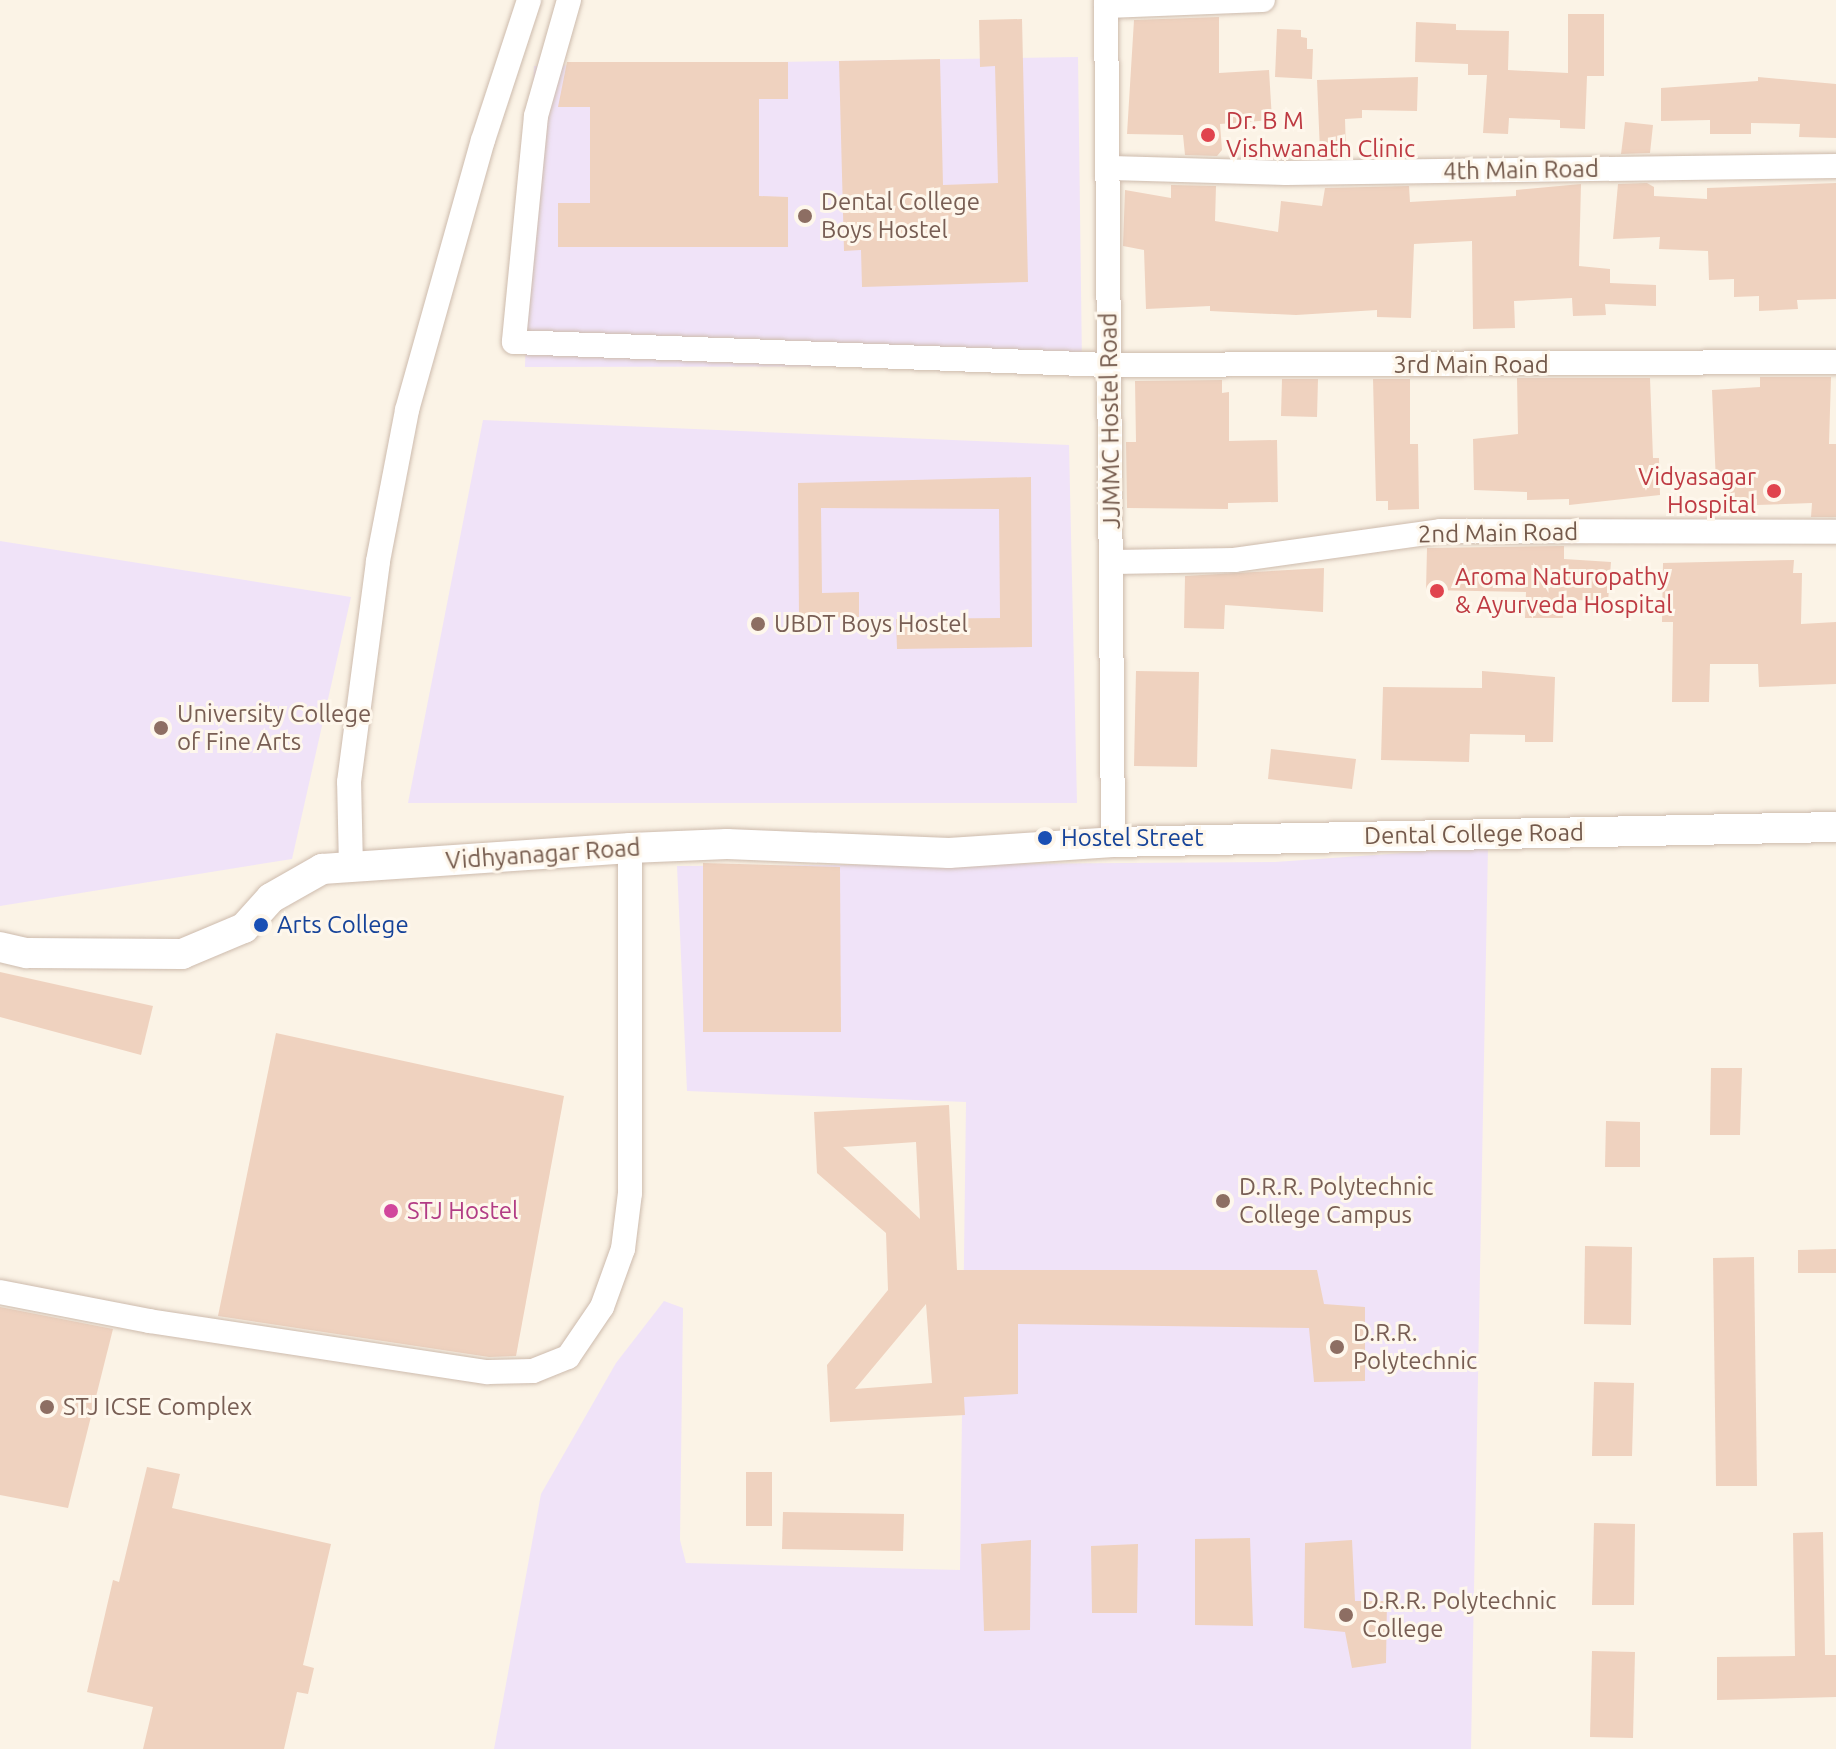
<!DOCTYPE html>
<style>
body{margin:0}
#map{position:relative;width:1836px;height:1749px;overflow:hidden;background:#fbf3e6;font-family:Ubuntu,sans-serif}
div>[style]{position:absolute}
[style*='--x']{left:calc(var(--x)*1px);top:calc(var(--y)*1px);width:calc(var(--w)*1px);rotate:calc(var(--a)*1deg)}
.education>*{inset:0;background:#f0e3f8}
.building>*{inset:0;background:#efd2bf}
.roads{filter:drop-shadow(0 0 2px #cdbbad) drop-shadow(0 0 2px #cdbbad)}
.minor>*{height:24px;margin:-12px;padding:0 12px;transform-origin:12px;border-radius:12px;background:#fff}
.tertiary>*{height:30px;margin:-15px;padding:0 15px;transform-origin:15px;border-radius:15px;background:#fff}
.dots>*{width:22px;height:22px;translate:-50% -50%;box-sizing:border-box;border:4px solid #fef7ec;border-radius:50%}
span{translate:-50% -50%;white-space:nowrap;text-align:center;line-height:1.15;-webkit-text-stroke:6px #fef7ec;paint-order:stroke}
.health-label{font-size:24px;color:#be3a42}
.left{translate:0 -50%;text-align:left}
.right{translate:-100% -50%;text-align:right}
.street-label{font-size:24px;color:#745a4c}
.education-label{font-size:24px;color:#785e54}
.transit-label{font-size:24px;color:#164399}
.hotel-label{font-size:24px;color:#b23c85}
</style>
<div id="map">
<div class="education">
<i style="clip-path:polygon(1078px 57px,1082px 366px,525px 367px,534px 66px)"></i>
<i style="clip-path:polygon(483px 420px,1069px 445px,1077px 803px,408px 803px)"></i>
<i style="clip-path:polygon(0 541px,351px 597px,292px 859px,0 906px)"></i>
<i style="clip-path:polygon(1488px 847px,1471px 1749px,494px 1749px,541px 1494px,616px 1363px,664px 1301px,683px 1308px,680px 1540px,686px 1563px,960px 1570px,966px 1102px,687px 1091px,677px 866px,1275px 862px)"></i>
</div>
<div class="building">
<i style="clip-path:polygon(1568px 14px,1604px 14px,1604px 76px,1587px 76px,1585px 129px,1560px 128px,1560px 120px,1509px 118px,1508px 134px,1483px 133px,1487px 75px,1468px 75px,1468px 64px,1415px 62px,1416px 22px,1456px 24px,1456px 30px,1509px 31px,1508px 70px,1568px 73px)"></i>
<i style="clip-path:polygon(1219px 17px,1219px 73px,1269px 70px,1272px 120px,1220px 124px,1222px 150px,1217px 156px,1185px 155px,1183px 135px,1127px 134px,1134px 20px)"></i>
<i style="clip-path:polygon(1022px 19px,1028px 282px,862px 287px,861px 250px,844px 251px,839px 61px,940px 59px,943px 185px,998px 183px,995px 66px,980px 67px,979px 20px)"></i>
<i style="clip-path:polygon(1277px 29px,1301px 30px,1301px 37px,1307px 38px,1307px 49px,1313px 49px,1312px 79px,1275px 77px)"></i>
<i style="clip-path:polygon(567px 62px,788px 62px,788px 99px,759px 99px,759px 196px,788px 197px,788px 247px,558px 247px,558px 203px,590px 203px,590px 107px,558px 107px)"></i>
<i style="clip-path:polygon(1418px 77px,1417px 111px,1362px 110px,1362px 118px,1345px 119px,1346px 151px,1320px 152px,1317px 80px)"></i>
<i style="clip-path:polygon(1758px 77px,1836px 84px,1836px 138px,1799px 137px,1800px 124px,1751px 123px,1751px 134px,1710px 134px,1710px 120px,1661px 121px,1661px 88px,1758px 81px)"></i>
<i style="clip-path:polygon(1625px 122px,1653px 125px,1650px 153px,1621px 154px)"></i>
<i style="clip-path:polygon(1647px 183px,1654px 187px,1654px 196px,1707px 199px,1707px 188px,1836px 183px,1836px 299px,1797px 300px,1798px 309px,1759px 311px,1759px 296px,1734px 297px,1734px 279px,1709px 280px,1708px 251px,1659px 249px,1660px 237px,1613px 239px,1618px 184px)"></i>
<i style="clip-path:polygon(1581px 184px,1579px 266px,1610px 269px,1610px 283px,1656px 285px,1656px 306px,1605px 304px,1606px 315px,1573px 316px,1572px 298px,1514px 301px,1515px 328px,1473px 329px,1472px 241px,1414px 244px,1411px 318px,1377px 317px,1377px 310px,1296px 315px,1210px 311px,1210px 306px,1146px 309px,1144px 250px,1123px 246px,1125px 190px,1171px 198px,1171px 185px,1216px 186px,1215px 221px,1278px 232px,1281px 201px,1322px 206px,1325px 188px,1409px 186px,1410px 202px,1516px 196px,1516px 190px)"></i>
<i style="clip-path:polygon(1760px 377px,1831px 377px,1829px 444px,1836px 444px,1836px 517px,1811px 517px,1812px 503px,1757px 505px,1757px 499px,1724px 500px,1724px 483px,1716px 483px,1712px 390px,1760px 387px)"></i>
<i style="clip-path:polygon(1517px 378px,1650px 378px,1653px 458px,1659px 458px,1660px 495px,1569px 505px,1569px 499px,1527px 500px,1527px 492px,1474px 490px,1473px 439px,1518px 434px)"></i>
<i style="clip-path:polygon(1282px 379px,1318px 379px,1317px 417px,1281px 416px)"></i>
<i style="clip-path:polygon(1373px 379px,1410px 379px,1410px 444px,1418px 444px,1419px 509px,1388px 510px,1388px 501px,1376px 501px)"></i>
<i style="clip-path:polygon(1222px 380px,1222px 393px,1229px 392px,1229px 441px,1277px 440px,1278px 502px,1228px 503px,1228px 509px,1127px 508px,1126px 442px,1136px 442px,1135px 381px)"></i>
<i style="clip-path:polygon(1031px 477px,1032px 647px,897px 649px,896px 619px,1000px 618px,999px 509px,821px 508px,822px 593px,859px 592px,859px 617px,799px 618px,798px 483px)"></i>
<i style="clip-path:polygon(1564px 546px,1564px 559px,1611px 562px,1608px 602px,1563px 599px,1563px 618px,1525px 618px,1526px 592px,1426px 590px,1427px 548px)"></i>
<i style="clip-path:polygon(1794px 560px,1793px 573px,1802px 573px,1801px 624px,1836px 622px,1836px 684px,1759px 687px,1758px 664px,1710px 664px,1709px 702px,1672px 702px,1673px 622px,1662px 622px,1663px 563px)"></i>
<i style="clip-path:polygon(1324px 568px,1323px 612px,1225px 605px,1224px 629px,1184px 628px,1185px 576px)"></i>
<i style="clip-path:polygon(1136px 671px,1199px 672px,1197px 767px,1134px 766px)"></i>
<i style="clip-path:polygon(1482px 671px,1555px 677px,1553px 742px,1525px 742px,1525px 735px,1470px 734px,1469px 762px,1381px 760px,1383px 687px,1482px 688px)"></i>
<i style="clip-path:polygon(1271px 749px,1356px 759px,1352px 789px,1268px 779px)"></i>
<i style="clip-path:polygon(703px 863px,840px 867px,841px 1032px,703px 1032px)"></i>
<i style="clip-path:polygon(0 972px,153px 1006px,141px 1055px,0 1017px)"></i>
<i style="clip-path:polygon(276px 1033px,564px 1096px,516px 1356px,489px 1357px,218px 1316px)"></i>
<i style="clip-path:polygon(1711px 1068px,1742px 1068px,1740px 1135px,1710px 1135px)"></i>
<i style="clip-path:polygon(evenodd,949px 1105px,957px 1270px,1317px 1270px,1324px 1304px,1365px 1307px,1365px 1381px,1314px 1382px,1309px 1328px,1018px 1324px,1018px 1394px,964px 1397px,965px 1415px,830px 1422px,827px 1365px,888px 1290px,886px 1233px,817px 1173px,814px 1112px,949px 1105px,916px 1142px,920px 1219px,843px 1147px,916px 1142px,949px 1105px,926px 1304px,932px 1383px,855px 1389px,926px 1304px)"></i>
<i style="clip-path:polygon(1606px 1121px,1640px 1122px,1640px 1167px,1605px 1167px)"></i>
<i style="clip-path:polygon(1585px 1246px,1632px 1247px,1631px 1325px,1584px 1324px)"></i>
<i style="clip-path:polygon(1836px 1249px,1836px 1273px,1798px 1273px,1798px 1250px)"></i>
<i style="clip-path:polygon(1754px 1257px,1757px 1486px,1716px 1486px,1713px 1258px)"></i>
<i style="clip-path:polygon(0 1307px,113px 1329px,68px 1508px,0 1495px)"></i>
<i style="clip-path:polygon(1594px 1382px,1634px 1383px,1632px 1456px,1592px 1456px)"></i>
<i style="clip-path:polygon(147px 1467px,180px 1474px,172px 1508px,331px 1544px,303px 1665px,314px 1668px,308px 1694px,297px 1692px,284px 1749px,143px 1749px,153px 1707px,87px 1692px,113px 1580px,119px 1582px)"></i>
<i style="clip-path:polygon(746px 1472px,772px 1472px,772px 1526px,746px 1526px)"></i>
<i style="clip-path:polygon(783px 1512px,904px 1514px,903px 1551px,782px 1549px)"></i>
<i style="clip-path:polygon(1594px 1523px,1635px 1524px,1634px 1605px,1592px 1605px)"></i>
<i style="clip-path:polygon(1823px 1532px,1825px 1655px,1836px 1655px,1836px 1697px,1717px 1700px,1717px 1657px,1795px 1656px,1793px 1533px)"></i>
<i style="clip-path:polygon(1250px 1538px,1253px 1626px,1195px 1625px,1195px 1539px)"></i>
<i style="clip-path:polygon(1031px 1540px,1030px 1630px,984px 1631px,981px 1544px)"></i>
<i style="clip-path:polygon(1352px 1540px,1355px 1601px,1387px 1601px,1386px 1663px,1352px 1668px,1345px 1632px,1304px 1628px,1305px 1543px)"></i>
<i style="clip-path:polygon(1138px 1544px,1137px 1613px,1092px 1613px,1091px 1546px)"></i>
<i style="clip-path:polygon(1592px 1651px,1635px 1652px,1633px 1738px,1590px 1737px)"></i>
</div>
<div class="roads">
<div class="minor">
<i style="--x:569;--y:0;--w:121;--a:105.9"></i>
<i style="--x:536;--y:116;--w:227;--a:95.6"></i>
<i style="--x:514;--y:342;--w:593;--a:2.22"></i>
<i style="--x:1107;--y:365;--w:729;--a:-0.24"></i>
<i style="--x:1106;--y:0;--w:842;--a:89.52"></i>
<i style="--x:1106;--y:6;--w:157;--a:-2.2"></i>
<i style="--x:1111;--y:168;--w:175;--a:1.6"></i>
<i style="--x:1286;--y:173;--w:550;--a:-0.73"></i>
<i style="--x:1113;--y:562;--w:121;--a:-0.9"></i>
<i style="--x:1234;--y:560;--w:208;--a:-8"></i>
<i style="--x:1440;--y:531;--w:396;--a:0.1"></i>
<i style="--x:351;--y:867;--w:85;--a:-91.3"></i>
<i style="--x:349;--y:782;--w:223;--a:-82.5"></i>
<i style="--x:378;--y:561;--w:154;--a:-79.1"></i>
<i style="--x:407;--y:410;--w:280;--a:-74.3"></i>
<i style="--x:483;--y:140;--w:147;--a:-71.8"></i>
<i style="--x:0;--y:1292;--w:152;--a:11"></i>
<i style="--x:149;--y:1321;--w:343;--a:8.6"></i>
<i style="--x:488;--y:1372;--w:45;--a:-1.3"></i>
<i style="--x:533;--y:1371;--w:38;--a:-22"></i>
<i style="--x:568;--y:1357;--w:60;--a:-55.8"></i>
<i style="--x:602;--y:1307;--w:62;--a:-70.1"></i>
<i style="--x:623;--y:1249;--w:56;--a:-82.9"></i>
<i style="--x:630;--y:1193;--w:345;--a:-90"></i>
</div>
<div class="tertiary">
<i style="--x:0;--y:947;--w:28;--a:13"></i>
<i style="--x:27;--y:953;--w:155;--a:0.4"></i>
<i style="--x:182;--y:954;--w:67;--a:-22.8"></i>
<i style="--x:244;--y:928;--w:40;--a:-48"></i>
<i style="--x:271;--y:898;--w:59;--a:-29.6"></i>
<i style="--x:322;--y:869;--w:309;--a:-3.9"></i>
<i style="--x:630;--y:848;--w:97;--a:-2.4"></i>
<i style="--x:727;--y:844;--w:222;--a:2.3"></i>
<i style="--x:949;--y:853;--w:164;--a:-3.8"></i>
<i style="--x:1113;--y:842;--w:723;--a:-1.19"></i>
</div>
</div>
<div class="dots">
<i style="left:1208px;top:135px;background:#e0444e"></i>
<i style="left:805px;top:216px;background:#8d6e63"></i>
<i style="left:1774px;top:491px;background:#e0444e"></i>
<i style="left:1437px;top:591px;background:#e0444e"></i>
<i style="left:758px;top:624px;background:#8d6e63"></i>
<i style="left:161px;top:728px;background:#8d6e63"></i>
<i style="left:1045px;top:838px;background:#1a4fb4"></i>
<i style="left:261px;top:925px;background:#1a4fb4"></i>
<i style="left:1223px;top:1201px;background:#8d6e63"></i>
<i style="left:391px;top:1211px;background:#d1479c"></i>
<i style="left:1337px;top:1347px;background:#8d6e63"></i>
<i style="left:47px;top:1407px;background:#8d6e63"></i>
<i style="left:1346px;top:1615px;background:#8d6e63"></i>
</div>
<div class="health-label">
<span class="left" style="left:1226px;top:135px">Dr. B M<br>Vishwanath Clinic</span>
<span class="right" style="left:1756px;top:491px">Vidyasagar<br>Hospital</span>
<span class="left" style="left:1455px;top:591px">Aroma Naturopathy<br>&amp; Ayurveda Hospital</span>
</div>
<div class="street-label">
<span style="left:1521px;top:170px;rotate:-1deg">4th Main Road</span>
<span style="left:1471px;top:365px">3rd Main Road</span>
<span style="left:1110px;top:421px;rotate:-91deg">JJMMC Hostel Road</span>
<span style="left:1498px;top:533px;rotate:-1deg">2nd Main Road</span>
<span style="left:1474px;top:834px;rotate:-1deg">Dental College Road</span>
<span style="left:543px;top:854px;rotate:-4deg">Vidhyanagar Road</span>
</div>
<div class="education-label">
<span class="left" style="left:821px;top:216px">Dental College<br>Boys Hostel</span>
<span class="left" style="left:774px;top:624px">UBDT Boys Hostel</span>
<span class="left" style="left:177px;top:728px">University College<br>of Fine Arts</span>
<span class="left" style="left:1239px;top:1201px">D.R.R. Polytechnic<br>College Campus</span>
<span class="left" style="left:1353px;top:1347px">D.R.R.<br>Polytechnic</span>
<span class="left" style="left:63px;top:1407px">STJ ICSE Complex</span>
<span class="left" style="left:1362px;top:1615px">D.R.R. Polytechnic<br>College</span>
</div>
<div class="transit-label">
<span class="left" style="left:1061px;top:838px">Hostel Street</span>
<span class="left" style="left:277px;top:925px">Arts College</span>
</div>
<div class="hotel-label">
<span class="left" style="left:407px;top:1211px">STJ Hostel</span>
</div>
</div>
